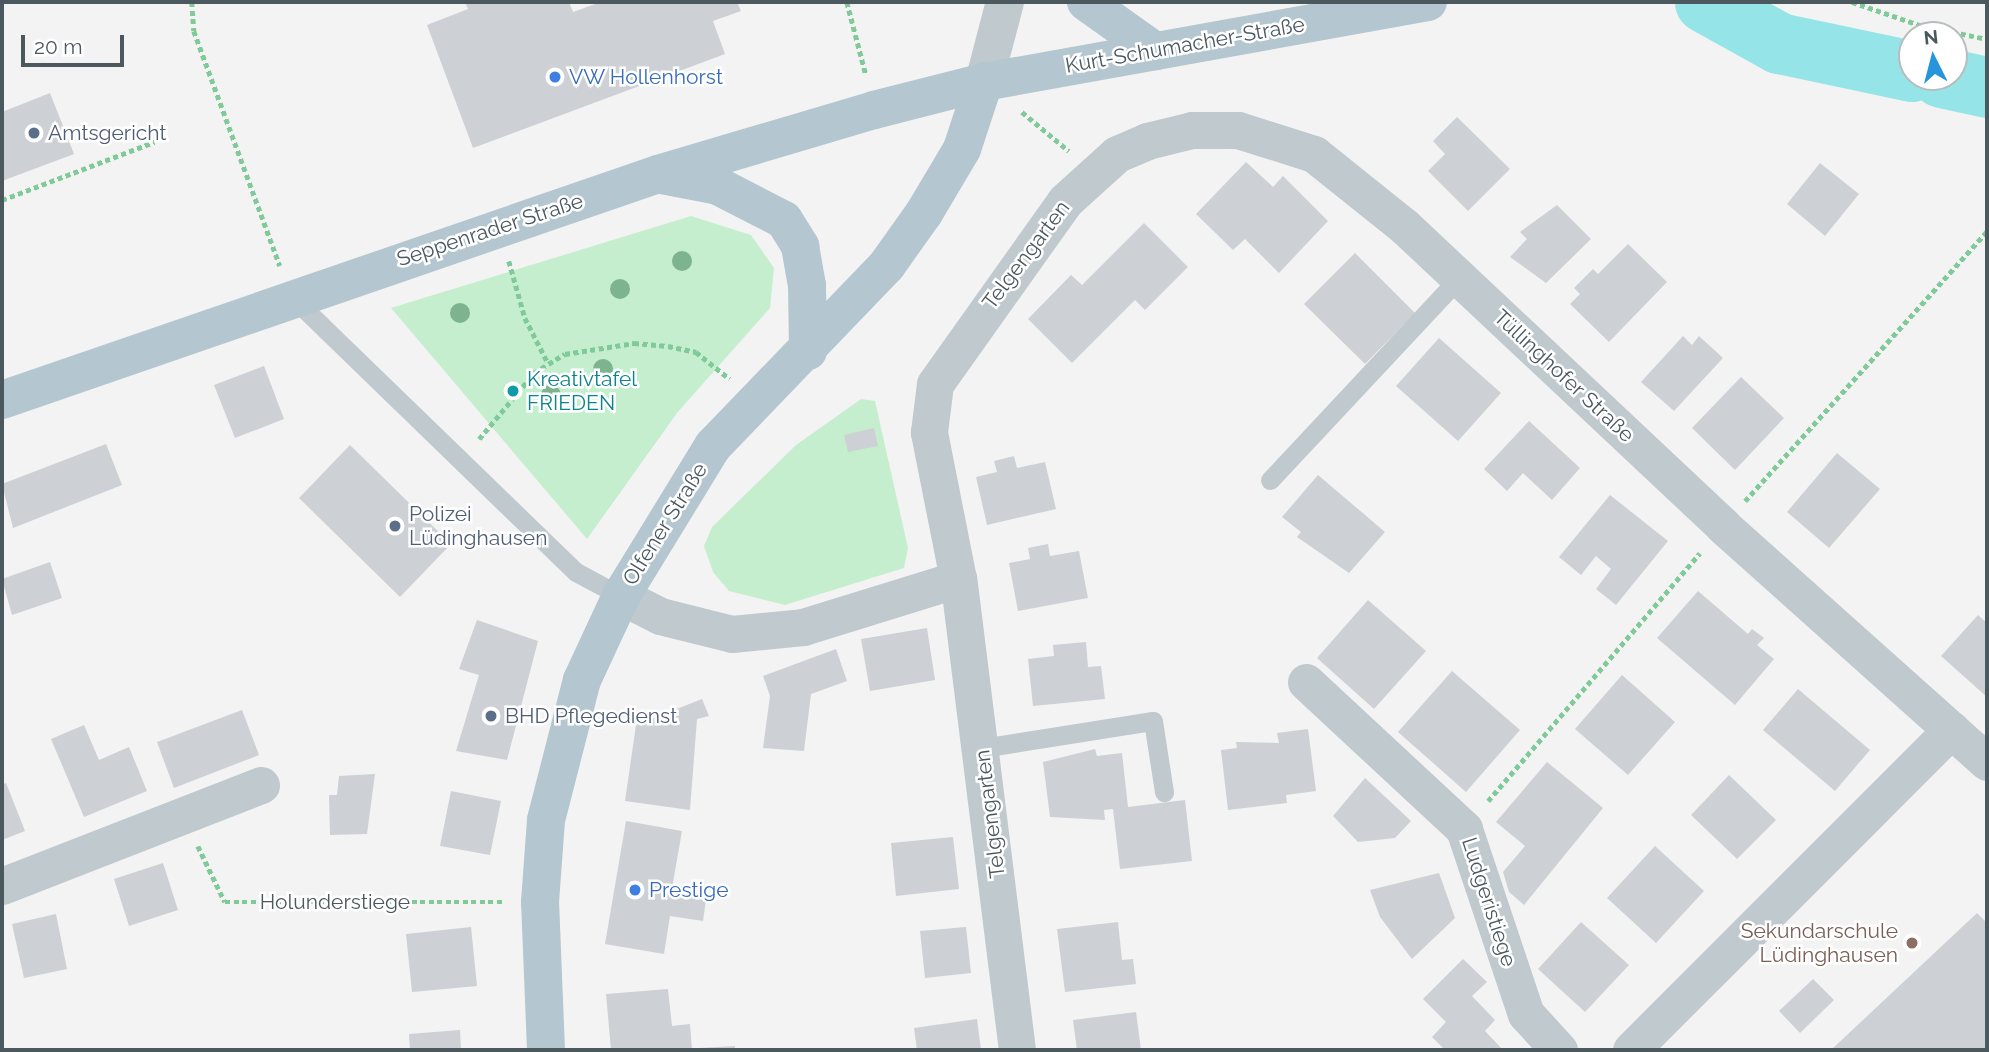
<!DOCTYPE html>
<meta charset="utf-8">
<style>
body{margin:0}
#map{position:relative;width:1989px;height:1052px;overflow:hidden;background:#f4f3f3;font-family:Raleway,sans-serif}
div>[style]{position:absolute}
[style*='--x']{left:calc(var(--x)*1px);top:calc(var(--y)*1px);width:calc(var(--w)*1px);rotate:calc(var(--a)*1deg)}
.green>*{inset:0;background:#c5eece}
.river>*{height:61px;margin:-30.5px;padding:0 30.5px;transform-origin:30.5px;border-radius:30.5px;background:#95e5e8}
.building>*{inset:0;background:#cdd0d4}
.path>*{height:4.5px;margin-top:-2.25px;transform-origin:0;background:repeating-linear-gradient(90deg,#7fca98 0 5px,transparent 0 8.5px)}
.service>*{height:19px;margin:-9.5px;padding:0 9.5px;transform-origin:9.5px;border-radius:9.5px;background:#bfc9ce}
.minor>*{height:37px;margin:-18.5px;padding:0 18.5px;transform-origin:18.5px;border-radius:18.5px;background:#bfc9ce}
.tertiary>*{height:38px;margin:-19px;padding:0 19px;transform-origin:19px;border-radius:19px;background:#bfc9ce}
.primary>*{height:38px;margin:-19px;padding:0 19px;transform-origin:19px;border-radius:19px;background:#b4c6cf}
.trees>*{width:20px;height:20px;margin:-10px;border-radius:50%;background:#7eb38f}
.dots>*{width:19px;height:19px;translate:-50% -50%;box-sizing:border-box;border:4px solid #fff;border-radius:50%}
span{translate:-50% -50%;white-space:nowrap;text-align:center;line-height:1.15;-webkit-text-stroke:5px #fff;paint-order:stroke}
.street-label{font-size:21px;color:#4b595f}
.shop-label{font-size:21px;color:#366cbe}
.left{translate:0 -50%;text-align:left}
.service-label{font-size:21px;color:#4e5e75}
.culture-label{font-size:21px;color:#0d838f}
.education-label{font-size:21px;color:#785e54}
.right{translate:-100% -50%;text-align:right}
.frame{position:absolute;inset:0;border:4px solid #4b595f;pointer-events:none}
.north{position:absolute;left:1898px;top:21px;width:70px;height:70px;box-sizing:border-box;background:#fff;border:2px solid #b7bdbf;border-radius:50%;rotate:354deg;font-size:19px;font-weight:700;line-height:28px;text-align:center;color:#4b595f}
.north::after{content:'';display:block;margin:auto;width:24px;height:32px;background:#2695db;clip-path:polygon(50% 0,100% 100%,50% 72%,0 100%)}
.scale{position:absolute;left:21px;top:35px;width:103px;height:32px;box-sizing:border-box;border:4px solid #4b595f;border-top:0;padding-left:9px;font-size:21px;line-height:24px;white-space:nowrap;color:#4b595f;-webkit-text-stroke:5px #fff;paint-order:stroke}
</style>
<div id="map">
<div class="green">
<i style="clip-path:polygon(691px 216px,751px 235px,774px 268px,770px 308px,677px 413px,587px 539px,391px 308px)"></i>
<i style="clip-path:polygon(861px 399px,875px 401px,908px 548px,904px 568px,785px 605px,729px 591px,713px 572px,704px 546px,712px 527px,796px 445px)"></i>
</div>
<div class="river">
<i style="--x:1705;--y:2;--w:85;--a:29"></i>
<i style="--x:1779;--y:43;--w:136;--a:11.9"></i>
<i style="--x:1941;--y:77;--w:47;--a:12.3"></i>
</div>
<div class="building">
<i style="clip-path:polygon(465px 2px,569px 2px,573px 12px,601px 2px,737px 2px,741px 11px,713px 21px,725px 54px,473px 148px,427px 25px,468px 9px)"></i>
<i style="clip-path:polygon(50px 93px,74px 154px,2px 181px,2px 112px)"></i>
<i style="clip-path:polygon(1457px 117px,1510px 169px,1468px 211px,1428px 171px,1445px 154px,1433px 141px)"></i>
<i style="clip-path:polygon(1246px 162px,1273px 187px,1283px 176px,1328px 221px,1279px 273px,1245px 239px,1233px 250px,1196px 214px)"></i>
<i style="clip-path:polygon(1820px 163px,1859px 194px,1825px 236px,1787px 204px)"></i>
<i style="clip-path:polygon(1557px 205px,1591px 239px,1546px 283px,1510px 257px,1527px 239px,1520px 232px)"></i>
<i style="clip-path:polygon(1144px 223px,1188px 267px,1145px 310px,1135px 300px,1072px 363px,1028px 319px,1071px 275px,1082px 285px)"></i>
<i style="clip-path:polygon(1628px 244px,1667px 282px,1609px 342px,1570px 304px,1580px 294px,1574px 288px,1593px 269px,1598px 274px)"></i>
<i style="clip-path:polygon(1355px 253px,1415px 313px,1365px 364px,1304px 304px)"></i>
<i style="clip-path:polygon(1683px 336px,1692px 345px,1699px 336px,1723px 358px,1674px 411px,1641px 382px)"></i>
<i style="clip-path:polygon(1439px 338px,1501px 393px,1458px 441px,1396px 386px)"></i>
<i style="clip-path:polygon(264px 366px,284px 419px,235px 438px,214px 385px)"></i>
<i style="clip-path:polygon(1741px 377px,1784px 418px,1735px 470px,1692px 428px)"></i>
<i style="clip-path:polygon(1529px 421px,1580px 468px,1552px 500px,1523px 473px,1507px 491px,1484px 469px)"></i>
<i style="clip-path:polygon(874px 428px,878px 446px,848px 452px,844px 435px)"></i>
<i style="clip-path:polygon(106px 444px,122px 485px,13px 528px,2px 484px)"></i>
<i style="clip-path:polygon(350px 445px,451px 544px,400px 597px,299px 498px)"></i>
<i style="clip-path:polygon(1837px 453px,1880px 489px,1829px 548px,1787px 512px)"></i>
<i style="clip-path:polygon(1014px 456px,1017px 468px,1045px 462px,1056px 509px,987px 525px,976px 477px,997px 472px,994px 461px)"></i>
<i style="clip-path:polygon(1318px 475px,1385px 532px,1349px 573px,1297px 537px,1301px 532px,1282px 517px)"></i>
<i style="clip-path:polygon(1610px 495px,1668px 541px,1616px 605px,1596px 589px,1611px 569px,1596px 556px,1581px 575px,1559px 557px)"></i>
<i style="clip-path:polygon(1048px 544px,1050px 556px,1079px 551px,1088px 598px,1018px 611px,1009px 563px,1030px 559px,1028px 548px)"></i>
<i style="clip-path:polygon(50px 562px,62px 598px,12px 615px,2px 579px)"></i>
<i style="clip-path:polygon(1698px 591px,1748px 634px,1752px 629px,1764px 638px,1757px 645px,1774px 659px,1735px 705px,1657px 638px)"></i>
<i style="clip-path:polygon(1368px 600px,1426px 651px,1374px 709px,1317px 658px)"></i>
<i style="clip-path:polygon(1978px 615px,1987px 623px,1987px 697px,1941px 656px)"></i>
<i style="clip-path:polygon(477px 620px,538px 641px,507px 760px,456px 751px,479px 675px,459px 669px)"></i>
<i style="clip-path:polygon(927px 628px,935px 680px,870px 691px,861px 639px)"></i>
<i style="clip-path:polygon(1086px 642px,1088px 667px,1101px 666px,1105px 699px,1033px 706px,1028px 659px,1054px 656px,1053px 645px)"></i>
<i style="clip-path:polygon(836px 649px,847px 681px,811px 694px,804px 751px,763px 748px,770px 696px,763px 676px)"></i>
<i style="clip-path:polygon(1452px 671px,1520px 730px,1466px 792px,1398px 732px)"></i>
<i style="clip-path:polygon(1622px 675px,1675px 722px,1628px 775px,1575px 729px)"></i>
<i style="clip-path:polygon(1798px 689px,1870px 750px,1835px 791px,1763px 730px)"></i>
<i style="clip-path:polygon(702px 699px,709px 716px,697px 719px,690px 810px,625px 801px,636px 725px)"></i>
<i style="clip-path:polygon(242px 710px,259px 755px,174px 788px,157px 742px)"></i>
<i style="clip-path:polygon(84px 725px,99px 760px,129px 747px,147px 791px,84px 817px,51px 739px)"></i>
<i style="clip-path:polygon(1308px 729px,1316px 791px,1286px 795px,1287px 803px,1228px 810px,1221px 750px,1237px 748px,1236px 742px,1279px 743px,1277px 733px)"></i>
<i style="clip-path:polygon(1095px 749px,1097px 756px,1122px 753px,1128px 807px,1185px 800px,1192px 861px,1120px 869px,1113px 809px,1104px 810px,1105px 820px,1050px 817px,1043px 762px)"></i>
<i style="clip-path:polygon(1547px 762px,1603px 808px,1524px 905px,1509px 892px,1503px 872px,1525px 846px,1496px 822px)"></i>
<i style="clip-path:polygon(375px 774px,367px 834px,330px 835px,329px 795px,337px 795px,339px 776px)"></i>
<i style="clip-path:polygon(1729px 775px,1776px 820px,1737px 859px,1691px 815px)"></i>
<i style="clip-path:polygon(1365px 778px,1411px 821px,1395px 838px,1358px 842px,1333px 816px)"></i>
<i style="clip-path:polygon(6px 783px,25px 831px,2px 840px,2px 785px)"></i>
<i style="clip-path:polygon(451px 791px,501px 801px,490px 855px,440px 846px)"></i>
<i style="clip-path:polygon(626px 821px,682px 831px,672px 888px,707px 893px,703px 921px,670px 916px,664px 954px,605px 944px)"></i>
<i style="clip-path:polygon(953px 837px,959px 889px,896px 896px,891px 843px)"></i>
<i style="clip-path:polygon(1655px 846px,1704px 891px,1656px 943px,1607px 898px)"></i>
<i style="clip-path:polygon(163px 863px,178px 910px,129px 926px,114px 879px)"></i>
<i style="clip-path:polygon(1439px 873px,1455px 918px,1412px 959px,1380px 917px,1370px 890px)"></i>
<i style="clip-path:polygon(1977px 913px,1987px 923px,1987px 1050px,1831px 1050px)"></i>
<i style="clip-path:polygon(56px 914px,67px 969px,24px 978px,12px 924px)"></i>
<i style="clip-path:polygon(1118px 922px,1122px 960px,1133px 959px,1136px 984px,1065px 992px,1057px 929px)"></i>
<i style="clip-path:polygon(1581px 922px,1629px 965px,1585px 1012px,1538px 969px)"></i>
<i style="clip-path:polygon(471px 927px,477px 986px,412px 992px,406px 934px)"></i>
<i style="clip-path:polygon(966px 927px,971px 973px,925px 978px,920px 931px)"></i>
<i style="clip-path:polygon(1463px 959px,1487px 982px,1472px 996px,1495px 1020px,1485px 1031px,1503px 1050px,1445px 1050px,1432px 1037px,1446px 1022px,1423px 999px)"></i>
<i style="clip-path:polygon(1813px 979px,1834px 1000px,1800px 1033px,1779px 1011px)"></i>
<i style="clip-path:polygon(668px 989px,672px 1026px,690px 1024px,692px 1050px,611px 1050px,606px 994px)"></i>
<i style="clip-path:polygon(1136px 1012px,1141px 1050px,1077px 1050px,1073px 1020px)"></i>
<i style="clip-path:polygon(977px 1019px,981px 1050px,917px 1050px,914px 1028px)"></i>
<i style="clip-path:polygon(460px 1030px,461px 1050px,410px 1050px,409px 1034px)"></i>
<i style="clip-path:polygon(735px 1046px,735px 1050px,700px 1050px,700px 1048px)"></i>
</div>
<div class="path">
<i style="--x:192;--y:2;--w:29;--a:86"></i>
<i style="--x:194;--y:31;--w:250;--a:69.9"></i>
<i style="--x:847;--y:2;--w:75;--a:75.4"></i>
<i style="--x:1852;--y:2;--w:71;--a:18.9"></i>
<i style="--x:1919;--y:25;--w:69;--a:11.6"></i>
<i style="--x:1022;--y:112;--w:61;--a:39.7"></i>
<i style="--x:2;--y:200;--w:163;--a:-20.9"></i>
<i style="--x:509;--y:261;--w:59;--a:74.3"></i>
<i style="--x:525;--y:318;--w:48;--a:62.9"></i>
<i style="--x:479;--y:439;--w:86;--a:-50.2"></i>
<i style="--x:534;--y:373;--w:36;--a:-32"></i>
<i style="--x:565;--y:354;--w:70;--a:-9.1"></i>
<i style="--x:634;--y:343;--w:34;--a:5"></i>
<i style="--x:668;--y:346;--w:29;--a:12"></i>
<i style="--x:696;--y:352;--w:43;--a:38.5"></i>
<i style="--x:1745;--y:501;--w:363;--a:-48.1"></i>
<i style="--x:1488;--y:801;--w:326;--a:-49.5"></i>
<i style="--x:198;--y:846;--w:62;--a:64.3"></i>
<i style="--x:225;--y:902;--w:280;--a:0"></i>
</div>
<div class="service">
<i style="--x:292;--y:297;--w:395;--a:44.1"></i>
<i style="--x:576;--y:572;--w:51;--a:28.1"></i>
<i style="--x:1270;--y:480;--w:277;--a:-46.9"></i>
<i style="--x:982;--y:748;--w:173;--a:-9"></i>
<i style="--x:1153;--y:721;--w:72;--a:81.2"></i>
</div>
<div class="minor">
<i style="--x:621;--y:596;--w:44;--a:27.1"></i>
<i style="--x:660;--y:616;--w:74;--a:14"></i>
<i style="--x:732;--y:634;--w:71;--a:-5.6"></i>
<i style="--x:803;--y:627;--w:162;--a:-17.2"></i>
<i style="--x:1306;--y:682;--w:216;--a:42.9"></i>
<i style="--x:1464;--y:829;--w:195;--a:71.5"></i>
<i style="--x:1526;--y:1014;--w:49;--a:47.5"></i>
<i style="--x:2;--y:886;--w:278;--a:-21.3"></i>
<i style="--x:1017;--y:1050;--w:475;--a:-97.1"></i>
<i style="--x:958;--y:579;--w:150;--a:-101.2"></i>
<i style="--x:929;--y:432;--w:48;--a:-82.9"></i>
<i style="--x:935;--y:384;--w:224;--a:-54.6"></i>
<i style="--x:1065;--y:201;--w:70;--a:-42.1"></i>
<i style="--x:1117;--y:154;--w:33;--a:-23"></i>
<i style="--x:1147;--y:141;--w:46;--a:-13.7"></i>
<i style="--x:1192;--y:130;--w:46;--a:0"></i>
<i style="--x:1238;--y:130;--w:80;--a:17.5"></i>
<i style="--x:1314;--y:154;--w:115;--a:38.7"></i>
<i style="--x:1404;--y:226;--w:438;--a:43.2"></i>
<i style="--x:1723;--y:526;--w:354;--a:41.8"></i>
<i style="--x:1631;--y:1050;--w:453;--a:-45"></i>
</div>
<div class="tertiary">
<i style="--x:984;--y:82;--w:83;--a:-75.3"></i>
</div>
<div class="primary">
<i style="--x:1086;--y:2;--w:85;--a:35.4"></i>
<i style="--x:662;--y:175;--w:57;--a:11.1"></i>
<i style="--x:718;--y:186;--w:74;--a:27.3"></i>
<i style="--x:784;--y:220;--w:31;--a:58"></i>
<i style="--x:800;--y:246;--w:40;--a:80"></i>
<i style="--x:807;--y:285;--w:66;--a:89.1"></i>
<i style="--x:2;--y:400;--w:694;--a:-19.01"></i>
<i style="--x:658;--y:174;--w:225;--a:-16.5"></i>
<i style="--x:874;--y:110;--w:114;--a:-14.3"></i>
<i style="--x:984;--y:82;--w:451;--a:-10.2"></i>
<i style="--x:546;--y:1050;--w:148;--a:-92.3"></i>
<i style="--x:540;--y:902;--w:82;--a:-85.8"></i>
<i style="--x:546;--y:820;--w:145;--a:-75.6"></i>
<i style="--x:582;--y:680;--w:93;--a:-65.1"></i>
<i style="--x:621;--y:596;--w:176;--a:-58.5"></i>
<i style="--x:713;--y:446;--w:251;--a:-46.1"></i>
<i style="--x:887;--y:265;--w:64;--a:-54.6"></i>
<i style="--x:924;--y:213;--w:74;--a:-59.3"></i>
<i style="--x:962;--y:149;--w:71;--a:-71.8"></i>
</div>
<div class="trees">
<i style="left:682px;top:261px"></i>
<i style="left:620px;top:289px"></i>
<i style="left:460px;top:313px"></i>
<i style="left:603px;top:369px"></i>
<i style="left:551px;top:395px"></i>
</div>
<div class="dots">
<i style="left:555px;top:77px;background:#3f7fe0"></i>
<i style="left:34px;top:133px;background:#5c6f8a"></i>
<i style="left:513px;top:391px;background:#0f9aa8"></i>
<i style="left:395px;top:526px;background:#5c6f8a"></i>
<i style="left:491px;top:716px;background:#5c6f8a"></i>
<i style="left:635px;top:890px;background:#3f7fe0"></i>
<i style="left:1912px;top:943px;background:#8d6e63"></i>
</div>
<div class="street-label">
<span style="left:1185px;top:45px;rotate:-10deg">Kurt-Schumacher-Straße</span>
<span style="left:490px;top:230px;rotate:-18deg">Seppenrader Straße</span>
<span style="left:1026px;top:255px;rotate:-53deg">Telgengarten</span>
<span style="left:1564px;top:376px;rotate:43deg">Tüllinghofer Straße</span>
<span style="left:665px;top:524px;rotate:-58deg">Olfener Straße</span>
<span style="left:990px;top:814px;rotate:-97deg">Telgengarten</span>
<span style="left:335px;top:902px">Holunderstiege</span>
<span style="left:1489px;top:902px;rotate:72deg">Ludgeristiege</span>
</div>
<div class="shop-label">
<span class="left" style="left:569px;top:77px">VW Hollenhorst</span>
<span class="left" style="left:649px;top:890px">Prestige</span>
</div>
<div class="service-label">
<span class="left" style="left:48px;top:133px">Amtsgericht</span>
<span class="left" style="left:409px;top:526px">Polizei<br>Lüdinghausen</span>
<span class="left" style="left:505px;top:716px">BHD Pflegedienst</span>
</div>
<div class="culture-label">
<span class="left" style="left:527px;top:391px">Kreativtafel<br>FRIEDEN</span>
</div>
<div class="education-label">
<span class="right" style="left:1898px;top:943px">Sekundarschule<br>Lüdinghausen</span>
</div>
<div class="frame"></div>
<div class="north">N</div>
<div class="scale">20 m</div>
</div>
